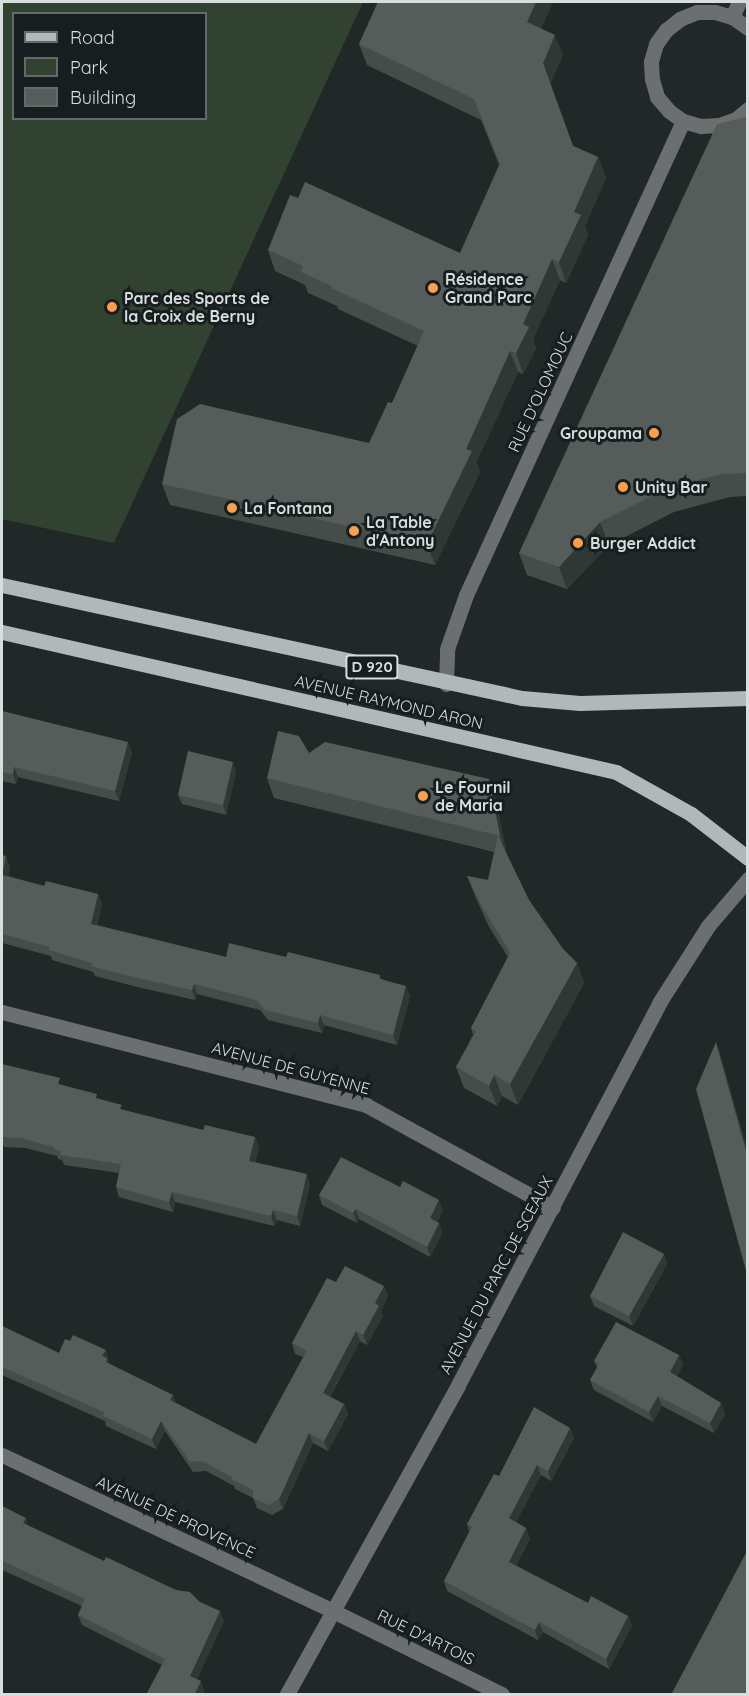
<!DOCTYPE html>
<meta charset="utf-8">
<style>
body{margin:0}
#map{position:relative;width:749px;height:1696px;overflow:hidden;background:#202828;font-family:Quicksand,sans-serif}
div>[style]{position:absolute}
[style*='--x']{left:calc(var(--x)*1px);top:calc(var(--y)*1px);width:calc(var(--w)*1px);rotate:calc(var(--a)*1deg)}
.green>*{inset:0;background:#314230}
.minor>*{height:15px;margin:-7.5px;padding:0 7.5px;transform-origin:7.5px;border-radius:7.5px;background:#6b6f70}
.major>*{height:15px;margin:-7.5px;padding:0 7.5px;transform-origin:7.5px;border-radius:7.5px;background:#b1b8bb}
.wall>*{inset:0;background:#454d4a}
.shaded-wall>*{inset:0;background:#303836}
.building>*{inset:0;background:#555c5a}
.dots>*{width:16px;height:16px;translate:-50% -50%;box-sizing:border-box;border:3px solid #171e1f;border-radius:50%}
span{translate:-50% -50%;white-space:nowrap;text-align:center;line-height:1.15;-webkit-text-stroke:6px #171e1f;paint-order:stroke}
.shield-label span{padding:2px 4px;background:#171e1f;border:2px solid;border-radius:4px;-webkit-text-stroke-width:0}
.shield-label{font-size:15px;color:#d8dddd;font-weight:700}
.poi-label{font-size:16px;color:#d8dddd;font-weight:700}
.left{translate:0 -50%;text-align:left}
.right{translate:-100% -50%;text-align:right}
.street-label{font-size:16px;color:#d8dddd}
.frame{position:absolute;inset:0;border:3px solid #d8dddd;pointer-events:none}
.legend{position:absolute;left:12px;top:12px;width:195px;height:108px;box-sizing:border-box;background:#171e1f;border:2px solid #646a6b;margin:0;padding:8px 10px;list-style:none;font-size:18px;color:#d8dddd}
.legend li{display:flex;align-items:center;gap:12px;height:30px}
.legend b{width:30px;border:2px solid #646a6b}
</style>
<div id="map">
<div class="green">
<i style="clip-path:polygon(evenodd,2px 2px,363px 2px,114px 543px,2px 519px,2px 2px,14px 14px,206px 14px,206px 118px,14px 118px,14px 14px)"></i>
</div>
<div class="minor">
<i style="--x:732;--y:17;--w:17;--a:-65"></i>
<i style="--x:748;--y:28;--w:19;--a:-145"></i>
<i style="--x:732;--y:17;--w:18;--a:-164"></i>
<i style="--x:715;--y:12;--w:18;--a:180"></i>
<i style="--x:697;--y:12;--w:18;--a:158"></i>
<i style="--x:680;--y:19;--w:18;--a:142"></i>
<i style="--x:666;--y:30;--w:17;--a:126"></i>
<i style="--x:656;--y:44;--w:19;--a:106"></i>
<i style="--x:651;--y:62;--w:17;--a:87"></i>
<i style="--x:652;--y:79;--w:19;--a:74"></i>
<i style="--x:657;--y:97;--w:18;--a:49"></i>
<i style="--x:669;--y:111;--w:17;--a:36"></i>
<i style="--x:683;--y:121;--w:19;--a:16"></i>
<i style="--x:701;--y:126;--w:18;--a:-3"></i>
<i style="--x:719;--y:125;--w:18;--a:-19"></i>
<i style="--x:736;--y:119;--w:16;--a:-40"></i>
<i style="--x:446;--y:684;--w:35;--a:-88"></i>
<i style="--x:447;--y:649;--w:57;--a:-70.6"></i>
<i style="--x:466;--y:595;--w:521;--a:-65.4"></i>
<i style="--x:2;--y:1012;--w:376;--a:14.3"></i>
<i style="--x:366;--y:1105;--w:213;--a:28.8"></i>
<i style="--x:2;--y:1455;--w:368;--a:25.2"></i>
<i style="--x:335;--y:1612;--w:186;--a:26.2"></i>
<i style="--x:287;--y:1694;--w:353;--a:-61"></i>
<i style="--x:458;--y:1385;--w:432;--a:-62.2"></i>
<i style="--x:659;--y:1003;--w:91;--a:-57.5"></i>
<i style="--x:708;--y:926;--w:62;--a:-49.6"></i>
</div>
<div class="major">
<i style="--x:2;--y:585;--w:532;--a:12.26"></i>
<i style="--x:522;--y:698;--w:58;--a:4.9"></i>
<i style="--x:580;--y:703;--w:168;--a:-1.7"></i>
<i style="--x:2;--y:632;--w:630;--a:12.84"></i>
<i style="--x:616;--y:772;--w:86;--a:29.2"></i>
<i style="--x:691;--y:814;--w:72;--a:37.7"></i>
</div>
<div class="wall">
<i style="clip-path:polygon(378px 2px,553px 2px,541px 28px,563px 55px,550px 84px,573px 146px,598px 157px,606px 178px,585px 226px,588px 235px,566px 283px,560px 280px,533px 339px,536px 348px,523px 374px,518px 372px,476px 463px,480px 472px,435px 565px,170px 505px,162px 484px,369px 443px,392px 403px,418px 346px,338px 309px,337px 306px,308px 293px,305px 285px,275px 271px,268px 250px,298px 198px,460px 253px,499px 165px,481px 120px,367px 65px,359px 44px)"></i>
<i style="clip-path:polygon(747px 115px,747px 496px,730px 497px,674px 512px,609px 545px,567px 589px,527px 575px,519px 553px)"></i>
<i style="clip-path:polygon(2px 711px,132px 752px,119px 801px,18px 777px,16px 784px,2px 781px)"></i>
<i style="clip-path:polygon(309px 753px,496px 799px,506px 853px,529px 900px,563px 949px,577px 963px,584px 983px,518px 1105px,502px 1096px,497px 1106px,464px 1088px,456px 1067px,473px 1035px,471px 1028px,508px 957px,489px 927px,475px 896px,467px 876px,488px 880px,494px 852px,274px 798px,267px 778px)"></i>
<i style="clip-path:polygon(236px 772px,226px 815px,182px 804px,178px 795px)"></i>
<i style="clip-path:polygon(2px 855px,10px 866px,8px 876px,44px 886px,98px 894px,102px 904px,97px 925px,226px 957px,286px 957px,382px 979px,410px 996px,397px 1045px,324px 1025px,322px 1033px,268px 1020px,260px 1010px,197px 994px,195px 1000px,137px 987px,95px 976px,93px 972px,52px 960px,51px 956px,2px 943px)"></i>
<i style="clip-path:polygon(2px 1066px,62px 1085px,99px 1099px,123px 1110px,203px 1130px,255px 1137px,259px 1147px,255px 1162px,310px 1184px,300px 1226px,277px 1220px,274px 1226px,175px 1202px,173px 1212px,119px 1197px,116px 1187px,119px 1173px,64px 1165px,62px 1160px,58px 1159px,57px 1156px,25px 1148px,5px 1147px,2px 1145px)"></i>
<i style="clip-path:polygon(319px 1195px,443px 1210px,437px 1222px,439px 1223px,442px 1233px,430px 1257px,359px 1219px,357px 1223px,322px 1205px)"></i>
<i style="clip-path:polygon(664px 1254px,667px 1264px,633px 1326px,594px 1306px,590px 1296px)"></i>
<i style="clip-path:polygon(336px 1282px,384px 1286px,388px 1296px,381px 1310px,383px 1316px,367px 1345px,360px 1341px,330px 1397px,344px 1404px,348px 1414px,328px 1451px,313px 1443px,283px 1509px,272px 1515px,257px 1508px,253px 1498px,235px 1489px,234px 1486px,206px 1471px,193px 1472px,165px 1431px,156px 1449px,106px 1426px,105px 1421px,2px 1375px,2px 1326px,59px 1353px,109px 1360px,108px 1362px,109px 1364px,176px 1403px,256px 1444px,303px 1357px,295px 1354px,292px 1343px)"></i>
<i style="clip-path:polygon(679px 1355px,683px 1365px,677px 1376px,721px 1403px,725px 1414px,714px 1433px,662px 1406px,653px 1422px,594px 1390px,590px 1380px,597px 1368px,594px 1361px)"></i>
<i style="clip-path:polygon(570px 1428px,574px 1438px,551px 1481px,541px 1475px,516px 1522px,526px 1528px,530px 1539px,516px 1566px,588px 1603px,628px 1616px,632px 1626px,609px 1669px,543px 1632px,538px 1640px,447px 1591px,444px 1581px,469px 1532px,467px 1524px,499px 1476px)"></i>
<i style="clip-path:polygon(2px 1506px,29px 1526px,104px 1561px,200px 1602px,224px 1621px,197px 1679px,204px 1691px,203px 1695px,146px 1695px,162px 1665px,82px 1625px,78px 1615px,82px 1606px,2px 1570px)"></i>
</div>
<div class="shaded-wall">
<i style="clip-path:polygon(536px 2px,553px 2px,535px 43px,527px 22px)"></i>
<i style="clip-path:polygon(555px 35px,563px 55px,550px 84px,543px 63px)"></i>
<i style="clip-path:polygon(598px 157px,606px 178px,585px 226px,588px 235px,566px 283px,559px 262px,574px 212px)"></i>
<i style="clip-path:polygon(552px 259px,560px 280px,533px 339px,536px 348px,523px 374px,516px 353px,523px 324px)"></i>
<i style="clip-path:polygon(510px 351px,518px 372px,476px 463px,480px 472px,435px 565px,427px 544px,466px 449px)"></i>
<i style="clip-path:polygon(600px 522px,609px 545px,567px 589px,559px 567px)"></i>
<i style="clip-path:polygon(128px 742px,132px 752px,119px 801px,115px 791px)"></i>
<i style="clip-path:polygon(233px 762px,236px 772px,226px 815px,223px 805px)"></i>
<i style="clip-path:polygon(14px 767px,18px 777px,16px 784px,13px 774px)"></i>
<i style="clip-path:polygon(489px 779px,496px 799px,507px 855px,500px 836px)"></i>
<i style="clip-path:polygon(6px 856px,10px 866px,6px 885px,2px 875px)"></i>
<i style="clip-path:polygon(98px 894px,102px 904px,94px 934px,91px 924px)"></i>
<i style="clip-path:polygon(577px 963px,584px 983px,518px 1105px,510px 1084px)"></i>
<i style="clip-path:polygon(194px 984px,197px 994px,195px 1000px,192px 990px)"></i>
<i style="clip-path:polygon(406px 986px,410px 996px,397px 1045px,393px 1035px)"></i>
<i style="clip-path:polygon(320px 1015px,324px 1025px,322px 1033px,318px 1023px)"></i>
<i style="clip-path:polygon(716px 1042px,721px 1056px,746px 1144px,747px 1154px)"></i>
<i style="clip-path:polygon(494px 1075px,502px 1096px,497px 1106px,489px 1086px)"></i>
<i style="clip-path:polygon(255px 1137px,259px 1147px,253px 1171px,249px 1161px)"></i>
<i style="clip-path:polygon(307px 1174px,310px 1184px,300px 1226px,297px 1216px)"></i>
<i style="clip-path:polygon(172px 1192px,175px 1202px,173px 1212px,169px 1202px)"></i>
<i style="clip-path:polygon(439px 1200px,443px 1210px,433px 1228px,430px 1218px)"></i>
<i style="clip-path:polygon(356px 1209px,359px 1219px,357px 1223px,353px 1213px)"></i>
<i style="clip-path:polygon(273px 1210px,277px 1220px,274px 1226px,271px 1216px)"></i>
<i style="clip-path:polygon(439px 1223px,442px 1233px,430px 1257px,427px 1247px)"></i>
<i style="clip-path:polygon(664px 1254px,667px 1264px,633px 1326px,629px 1316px)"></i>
<i style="clip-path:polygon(384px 1286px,388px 1296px,381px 1310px,383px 1316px,367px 1345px,363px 1335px,375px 1303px)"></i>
<i style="clip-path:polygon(356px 1331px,360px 1341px,326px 1403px,323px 1393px)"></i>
<i style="clip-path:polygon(106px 1350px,109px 1360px,108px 1362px,111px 1368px,102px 1356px)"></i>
<i style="clip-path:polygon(679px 1355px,683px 1365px,674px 1382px,670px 1372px)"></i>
<i style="clip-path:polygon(173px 1395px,177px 1405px,170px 1400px)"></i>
<i style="clip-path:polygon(658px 1396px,662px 1406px,653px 1422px,649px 1412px)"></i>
<i style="clip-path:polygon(721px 1403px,725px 1414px,714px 1433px,710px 1423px)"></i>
<i style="clip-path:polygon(344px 1404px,348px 1414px,328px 1451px,324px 1441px)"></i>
<i style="clip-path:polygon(161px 1421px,165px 1431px,156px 1449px,152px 1439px)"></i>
<i style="clip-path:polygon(570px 1428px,574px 1438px,551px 1481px,548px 1471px)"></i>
<i style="clip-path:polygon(309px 1433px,313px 1443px,283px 1509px,279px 1499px)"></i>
<i style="clip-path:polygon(537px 1465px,541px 1475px,512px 1529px,509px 1518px)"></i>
<i style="clip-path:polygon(26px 1518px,29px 1528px,23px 1523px)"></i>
<i style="clip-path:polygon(526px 1528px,530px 1539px,513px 1572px,509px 1562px)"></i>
<i style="clip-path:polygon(220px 1611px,224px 1621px,194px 1686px,190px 1676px)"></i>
<i style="clip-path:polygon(628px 1616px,632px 1626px,609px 1669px,606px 1659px)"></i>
<i style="clip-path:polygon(539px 1622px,543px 1632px,538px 1640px,535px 1630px)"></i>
<i style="clip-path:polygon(201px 1681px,204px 1691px,203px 1695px,194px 1695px)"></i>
</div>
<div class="building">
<i style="clip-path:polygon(378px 2px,536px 2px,527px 22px,555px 35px,543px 63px,573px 146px,598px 157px,574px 212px,581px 215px,559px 262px,552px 259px,523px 324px,529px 327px,516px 353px,510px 351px,466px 449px,472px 451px,427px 544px,162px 484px,177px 419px,200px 404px,369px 443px,388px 402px,392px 403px,424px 331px,331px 288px,332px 286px,301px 272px,303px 266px,268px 250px,290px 195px,298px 198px,305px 182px,460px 253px,500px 164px,474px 99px,359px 44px)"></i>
<i style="clip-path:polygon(747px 115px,747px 473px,722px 474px,665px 489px,600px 522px,559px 567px,519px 553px,717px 124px,746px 117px)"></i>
<i style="clip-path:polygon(2px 711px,128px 742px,115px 791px,14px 767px,13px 774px,2px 772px)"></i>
<i style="clip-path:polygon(278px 731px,299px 736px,309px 753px,325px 742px,489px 779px,500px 836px,267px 778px)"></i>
<i style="clip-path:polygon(188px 751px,233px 762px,223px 805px,178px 795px)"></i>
<i style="clip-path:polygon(498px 836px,529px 900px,563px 949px,577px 963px,510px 1084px,494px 1075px,489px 1086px,456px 1067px,476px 1031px,471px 1028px,510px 953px,482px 906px,467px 876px,488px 880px)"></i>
<i style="clip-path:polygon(2px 855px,6px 856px,2px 875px,44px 886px,46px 881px,98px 894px,91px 924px,226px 957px,229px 943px,286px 957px,288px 952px,380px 975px,380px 979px,406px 986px,393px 1035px,320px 1015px,318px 1023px,265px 1010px,256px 1000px,194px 984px,192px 990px,133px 977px,91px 966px,92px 963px,49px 950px,50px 947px,2px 934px)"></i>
<i style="clip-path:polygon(716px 1042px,747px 1154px,747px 1274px,696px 1089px)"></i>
<i style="clip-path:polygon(2px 1064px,60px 1078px,58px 1084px,97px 1094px,96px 1098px,122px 1105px,120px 1109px,203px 1130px,205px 1125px,255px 1137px,249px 1161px,307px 1174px,297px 1216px,273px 1210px,271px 1216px,172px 1192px,169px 1202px,116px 1187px,121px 1164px,60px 1155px,61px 1151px,54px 1149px,54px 1147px,21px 1138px,2px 1137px)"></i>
<i style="clip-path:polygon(341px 1157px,400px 1187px,403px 1181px,439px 1200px,430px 1218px,439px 1223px,427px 1247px,356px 1209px,353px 1213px,319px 1195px)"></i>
<i style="clip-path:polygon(623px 1232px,664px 1254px,629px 1316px,590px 1296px)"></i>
<i style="clip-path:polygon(345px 1266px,384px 1286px,375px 1303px,379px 1306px,363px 1335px,356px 1331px,323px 1393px,344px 1404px,324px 1441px,309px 1433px,279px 1499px,269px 1505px,253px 1498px,253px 1490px,231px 1479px,232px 1477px,202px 1461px,190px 1462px,161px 1421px,152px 1439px,103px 1416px,104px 1412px,2px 1367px,2px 1326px,59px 1353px,65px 1339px,70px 1341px,73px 1335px,106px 1350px,102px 1356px,107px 1358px,106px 1362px,173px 1395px,170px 1400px,256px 1444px,307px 1351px,292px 1343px,327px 1278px,336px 1282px)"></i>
<i style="clip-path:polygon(616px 1322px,679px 1355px,670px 1372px,721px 1403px,710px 1423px,658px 1396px,649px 1412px,590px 1380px,599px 1364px,594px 1361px)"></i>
<i style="clip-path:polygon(534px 1407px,570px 1428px,548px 1471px,537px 1465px,509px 1518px,526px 1528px,509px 1562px,588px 1603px,591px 1596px,628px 1616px,606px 1659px,539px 1622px,535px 1630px,444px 1581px,472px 1527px,467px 1524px,494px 1474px,499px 1476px)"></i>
<i style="clip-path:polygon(2px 1506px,26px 1518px,23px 1523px,104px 1561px,106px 1557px,176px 1590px,190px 1592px,200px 1602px,220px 1611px,190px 1676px,201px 1681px,194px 1695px,146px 1695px,165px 1659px,78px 1615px,85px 1599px,2px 1561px)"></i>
<i style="clip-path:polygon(747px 1551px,747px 1695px,671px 1695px)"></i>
</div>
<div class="dots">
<i style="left:433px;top:288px;background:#fa9f4f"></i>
<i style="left:112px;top:307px;background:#fa9f4f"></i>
<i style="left:654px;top:433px;background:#fa9f4f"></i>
<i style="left:623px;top:487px;background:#fa9f4f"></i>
<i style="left:232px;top:508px;background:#fa9f4f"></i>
<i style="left:354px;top:531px;background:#fa9f4f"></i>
<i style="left:578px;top:543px;background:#fa9f4f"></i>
<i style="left:423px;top:796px;background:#fa9f4f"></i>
</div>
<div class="shield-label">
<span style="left:372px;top:667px">D 920</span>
</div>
<div class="poi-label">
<span class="left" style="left:445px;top:288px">Résidence<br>Grand Parc</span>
<span class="left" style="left:124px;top:307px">Parc des Sports de<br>la Croix de Berny</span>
<span class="right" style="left:642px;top:433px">Groupama</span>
<span class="left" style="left:635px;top:487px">Unity Bar</span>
<span class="left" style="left:244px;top:508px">La Fontana</span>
<span class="left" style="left:366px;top:531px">La Table<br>d'Antony</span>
<span class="left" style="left:590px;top:543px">Burger Addict</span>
<span class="left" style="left:435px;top:796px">Le Fournil<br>de Maria</span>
</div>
<div class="street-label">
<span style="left:540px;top:392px;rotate:-65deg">RUE D'OLOMOUC</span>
<span style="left:389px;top:702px;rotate:13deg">AVENUE RAYMOND ARON</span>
<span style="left:291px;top:1068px;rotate:15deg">AVENUE DE GUYENNE</span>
<span style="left:496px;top:1275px;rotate:-62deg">AVENUE DU PARC DE SCEAUX</span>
<span style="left:176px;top:1517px;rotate:25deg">AVENUE DE PROVENCE</span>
<span style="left:426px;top:1637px;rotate:26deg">RUE D'ARTOIS</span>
</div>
<div class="frame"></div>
<ul class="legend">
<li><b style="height:8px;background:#b1b8bb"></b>Road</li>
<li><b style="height:16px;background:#314230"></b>Park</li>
<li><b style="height:16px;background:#555c5a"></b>Building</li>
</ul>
</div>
